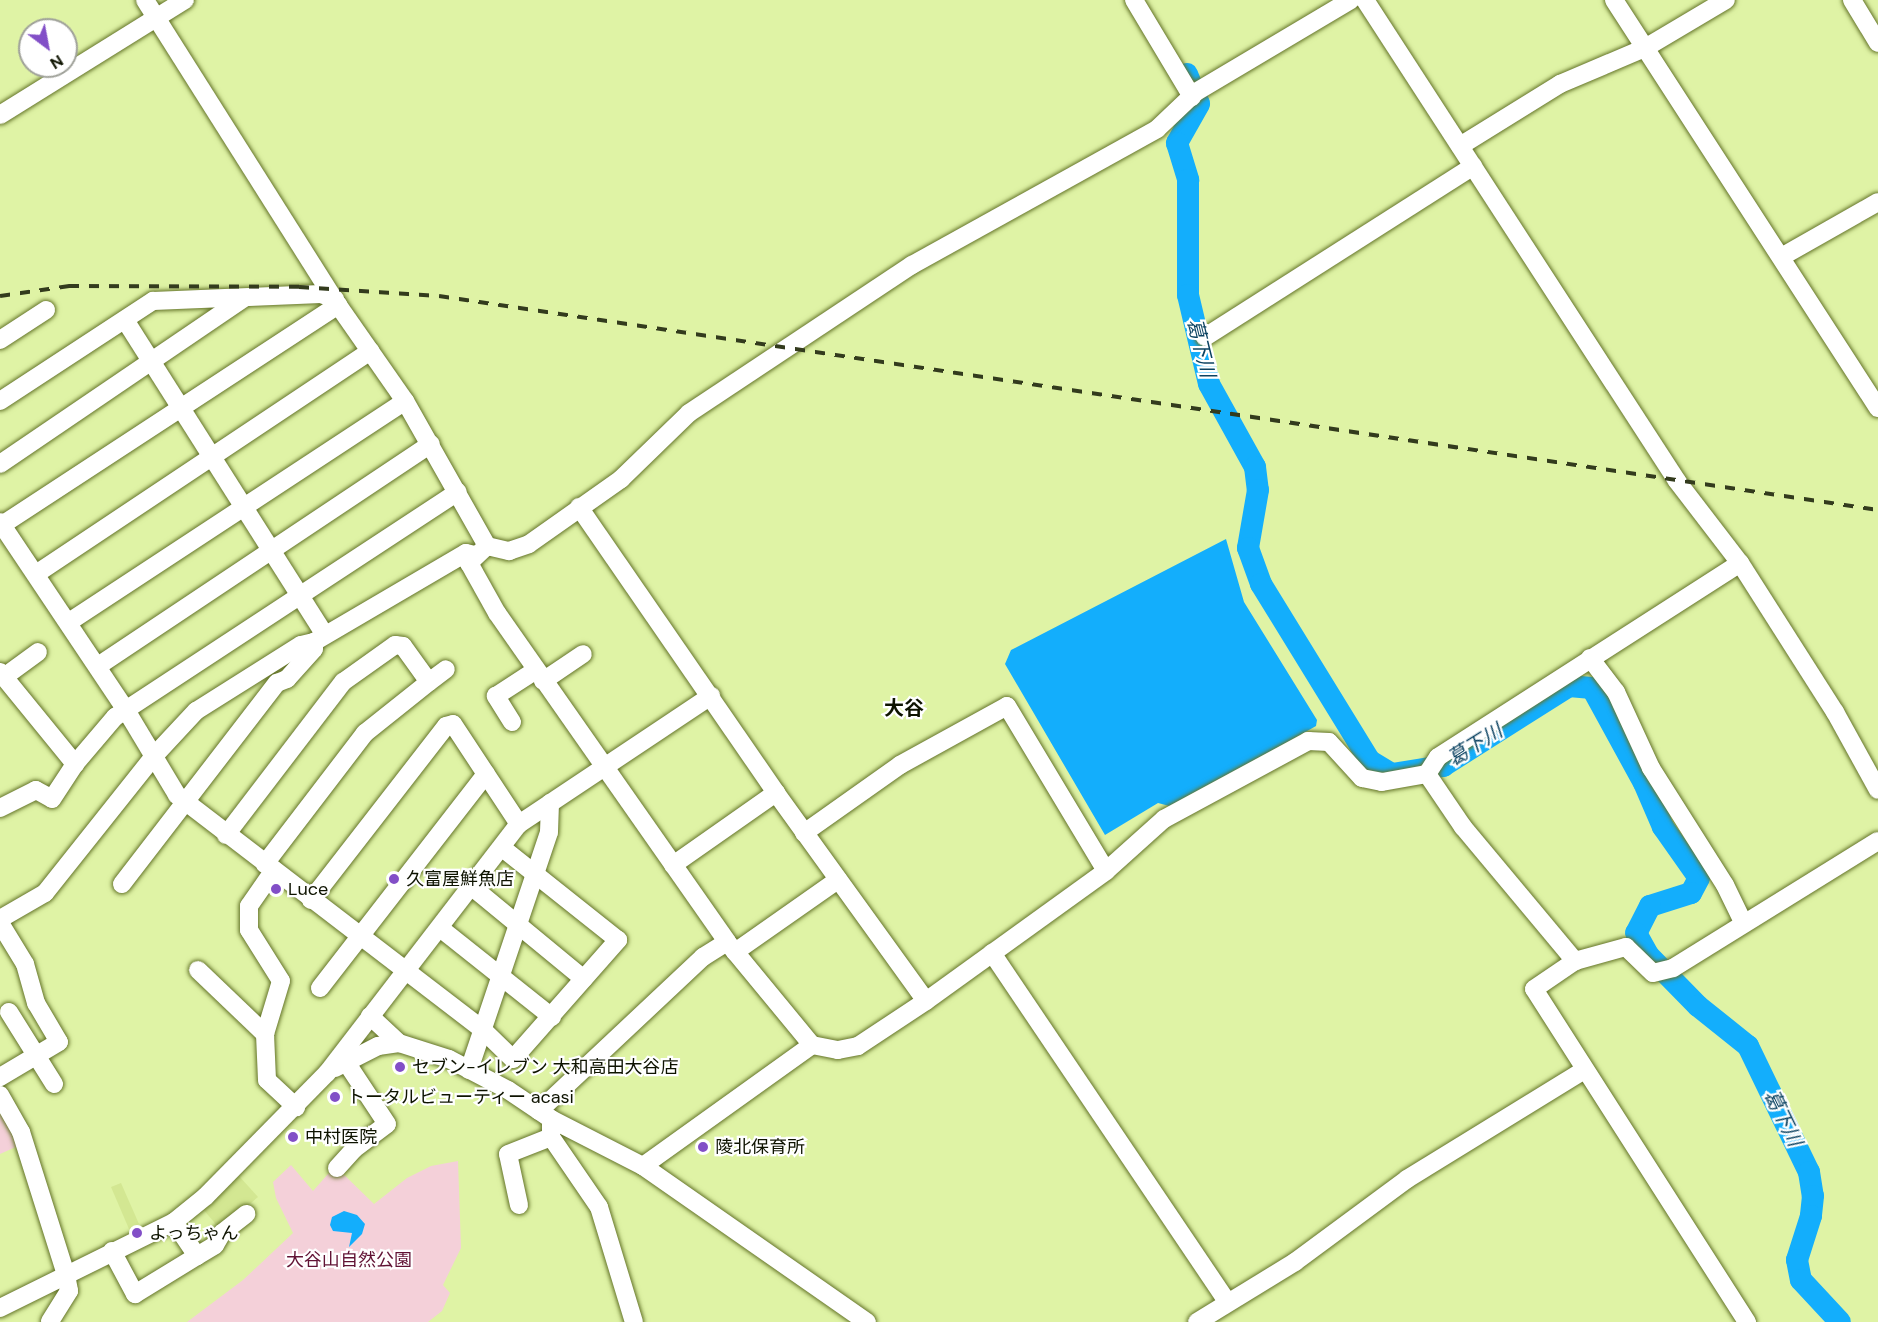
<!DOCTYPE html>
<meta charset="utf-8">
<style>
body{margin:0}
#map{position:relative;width:1878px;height:1322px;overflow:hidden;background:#dff3a5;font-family:"DM Sans","Noto Sans JP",sans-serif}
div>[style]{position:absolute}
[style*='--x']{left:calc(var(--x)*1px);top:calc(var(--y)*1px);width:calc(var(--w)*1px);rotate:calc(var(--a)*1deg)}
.built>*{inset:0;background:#d3e792}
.green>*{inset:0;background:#f4d0d9}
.water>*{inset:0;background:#13aefc}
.river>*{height:22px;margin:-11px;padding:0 11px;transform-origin:11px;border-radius:11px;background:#13aefc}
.roads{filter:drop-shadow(0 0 2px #647429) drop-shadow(0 0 2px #647429)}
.minor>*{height:18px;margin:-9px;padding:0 9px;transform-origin:9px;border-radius:9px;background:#fff}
.rail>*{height:4px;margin-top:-2px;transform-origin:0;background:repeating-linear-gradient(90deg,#333b1d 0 10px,transparent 0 20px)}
.dots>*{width:16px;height:16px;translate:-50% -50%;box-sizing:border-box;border:3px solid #fff;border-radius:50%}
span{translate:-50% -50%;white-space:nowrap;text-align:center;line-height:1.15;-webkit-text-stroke:4.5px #fff;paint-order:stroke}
.poi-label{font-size:18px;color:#0e1300}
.left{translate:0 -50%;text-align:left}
.park-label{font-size:18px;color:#611234}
.water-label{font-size:20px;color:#0c4362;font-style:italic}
.neighbourhood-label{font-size:20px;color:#0e1300;font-weight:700}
.north{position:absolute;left:18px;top:18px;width:60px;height:60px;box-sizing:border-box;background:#fff;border:2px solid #9fa199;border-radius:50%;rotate:148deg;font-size:16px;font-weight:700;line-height:24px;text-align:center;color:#0e1300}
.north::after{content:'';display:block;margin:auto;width:21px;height:27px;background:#824fc7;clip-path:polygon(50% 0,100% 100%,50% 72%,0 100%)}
</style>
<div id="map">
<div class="built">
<i style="clip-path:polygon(239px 1176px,258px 1197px,220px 1229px,202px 1208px)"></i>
<i style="clip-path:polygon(121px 1183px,139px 1224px,129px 1229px,111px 1187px)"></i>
</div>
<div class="green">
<i style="clip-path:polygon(0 1106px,18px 1146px,0 1154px)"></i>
<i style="clip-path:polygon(458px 1161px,461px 1248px,443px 1285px,450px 1293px,442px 1311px,428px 1322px,187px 1322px,243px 1280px,293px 1233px,276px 1198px,273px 1182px,291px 1165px,313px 1191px,335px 1166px,374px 1204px,407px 1178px,431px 1166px)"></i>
</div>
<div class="water">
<i style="clip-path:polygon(1226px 539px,1244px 602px,1317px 720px,1316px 726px,1173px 807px,1158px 803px,1105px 835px,1005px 664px,1011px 650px)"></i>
<i style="clip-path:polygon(344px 1211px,357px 1215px,365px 1224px,362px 1234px,349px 1247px,352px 1233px,333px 1231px,330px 1225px,332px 1217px)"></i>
</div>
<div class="river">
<i style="--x:1187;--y:74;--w:32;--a:68"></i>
<i style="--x:1199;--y:104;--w:45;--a:119.4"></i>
<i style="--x:1177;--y:143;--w:39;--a:73"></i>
<i style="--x:1188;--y:180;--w:115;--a:90"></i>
<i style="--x:1188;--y:295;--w:91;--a:76.7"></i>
<i style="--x:1209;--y:384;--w:95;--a:61"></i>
<i style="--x:1255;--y:467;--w:23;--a:83"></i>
<i style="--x:1258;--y:490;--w:59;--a:99.8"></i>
<i style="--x:1248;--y:548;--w:38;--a:70"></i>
<i style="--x:1261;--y:584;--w:208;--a:58.4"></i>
<i style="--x:1370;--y:761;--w:26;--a:31"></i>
<i style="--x:1392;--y:774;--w:52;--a:-8.9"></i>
<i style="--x:1443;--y:766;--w:149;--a:-32.4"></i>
<i style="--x:1569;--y:686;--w:23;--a:5"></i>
<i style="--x:1592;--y:688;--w:108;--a:61.3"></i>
<i style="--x:1644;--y:783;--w:48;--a:66.6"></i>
<i style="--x:1663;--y:827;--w:62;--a:54.8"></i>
<i style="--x:1699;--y:878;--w:17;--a:118"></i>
<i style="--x:1691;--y:893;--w:43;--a:162.4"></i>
<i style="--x:1650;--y:906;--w:30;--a:117"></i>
<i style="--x:1636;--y:933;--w:25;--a:61"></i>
<i style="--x:1648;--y:955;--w:71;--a:45.6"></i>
<i style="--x:1698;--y:1006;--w:64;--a:38.7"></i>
<i style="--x:1748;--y:1046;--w:140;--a:64.2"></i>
<i style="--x:1809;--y:1172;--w:24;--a:81"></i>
<i style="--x:1813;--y:1196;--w:20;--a:96"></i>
<i style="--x:1811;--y:1216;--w:46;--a:107.7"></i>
<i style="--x:1797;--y:1260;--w:20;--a:79"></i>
<i style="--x:1801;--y:1280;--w:57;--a:47.1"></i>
</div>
<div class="roads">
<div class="minor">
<i style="--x:145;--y:0;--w:361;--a:57.7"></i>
<i style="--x:338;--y:305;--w:117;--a:55.1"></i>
<i style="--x:405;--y:401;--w:167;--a:60.5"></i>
<i style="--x:487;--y:546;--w:23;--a:13"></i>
<i style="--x:509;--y:551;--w:21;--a:-19"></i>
<i style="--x:529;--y:544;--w:113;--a:-35.2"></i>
<i style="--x:621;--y:479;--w:95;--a:-44.1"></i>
<i style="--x:689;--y:413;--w:268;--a:-33.6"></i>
<i style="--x:912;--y:265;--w:280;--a:-29"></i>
<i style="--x:1157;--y:129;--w:54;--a:-43.5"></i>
<i style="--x:1196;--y:92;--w:180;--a:-30.7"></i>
<i style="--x:1134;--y:0;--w:113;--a:59.1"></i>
<i style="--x:1365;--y:0;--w:573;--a:57.03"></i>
<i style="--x:1677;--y:481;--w:103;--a:52.5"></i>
<i style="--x:1740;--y:563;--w:177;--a:57.5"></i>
<i style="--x:1835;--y:712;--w:89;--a:61.1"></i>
<i style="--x:1614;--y:0;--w:486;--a:57.1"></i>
<i style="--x:1852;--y:0;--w:50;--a:58.8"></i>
<i style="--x:0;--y:115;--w:218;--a:-31.9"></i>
<i style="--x:1460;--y:146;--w:118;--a:-31.8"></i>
<i style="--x:1560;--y:84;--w:92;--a:-23"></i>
<i style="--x:1645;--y:48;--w:94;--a:-30.7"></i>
<i style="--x:1783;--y:256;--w:109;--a:-29.6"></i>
<i style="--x:125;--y:320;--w:372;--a:57.6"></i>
<i style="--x:1205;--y:337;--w:318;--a:-32.5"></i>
<i style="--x:0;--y:340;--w:55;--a:-33.1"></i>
<i style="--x:0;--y:401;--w:183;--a:-33.2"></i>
<i style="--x:153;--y:301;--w:168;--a:-2.4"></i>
<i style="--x:321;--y:294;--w:15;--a:20"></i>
<i style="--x:0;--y:464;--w:295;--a:-34.2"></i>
<i style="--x:579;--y:507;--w:347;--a:55.4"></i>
<i style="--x:776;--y:793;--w:256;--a:54.2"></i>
<i style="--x:0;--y:522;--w:226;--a:56.2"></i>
<i style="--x:126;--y:710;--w:99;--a:59"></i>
<i style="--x:177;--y:795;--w:384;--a:37.5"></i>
<i style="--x:482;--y:1029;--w:43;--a:44.1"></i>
<i style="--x:513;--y:1059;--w:159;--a:-48.6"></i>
<i style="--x:618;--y:940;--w:149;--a:-141.5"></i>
<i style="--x:2;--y:525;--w:402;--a:-33.2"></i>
<i style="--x:487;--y:546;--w:25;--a:137"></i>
<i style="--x:469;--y:563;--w:57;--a:60.8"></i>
<i style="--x:497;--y:613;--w:401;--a:55"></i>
<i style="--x:727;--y:942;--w:134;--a:50.5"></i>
<i style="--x:812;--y:1045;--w:26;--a:11"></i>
<i style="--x:838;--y:1050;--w:20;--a:-11"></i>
<i style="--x:858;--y:1046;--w:82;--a:-33.5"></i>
<i style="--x:926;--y:1001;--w:222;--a:-35.8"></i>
<i style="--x:1106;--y:871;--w:78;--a:-41.9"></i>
<i style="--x:1164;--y:819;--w:164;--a:-28.4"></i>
<i style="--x:1308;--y:741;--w:21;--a:3"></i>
<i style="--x:1329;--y:742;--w:49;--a:47.5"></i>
<i style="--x:1362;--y:778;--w:20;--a:11"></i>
<i style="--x:1382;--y:782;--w:46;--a:-10.1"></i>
<i style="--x:1427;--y:774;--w:20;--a:-57"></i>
<i style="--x:1438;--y:757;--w:359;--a:-32.7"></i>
<i style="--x:36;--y:574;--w:402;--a:-33.7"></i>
<i style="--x:69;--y:622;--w:402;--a:-33.3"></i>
<i style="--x:1590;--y:658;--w:43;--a:52.6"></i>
<i style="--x:1616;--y:692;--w:84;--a:65.3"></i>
<i style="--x:1651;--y:768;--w:138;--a:57.7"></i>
<i style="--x:1725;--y:885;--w:41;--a:64.1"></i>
<i style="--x:98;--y:666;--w:400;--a:-33.7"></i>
<i style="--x:0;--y:672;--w:119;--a:50.8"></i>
<i style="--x:75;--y:764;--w:62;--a:-49.6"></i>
<i style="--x:115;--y:717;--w:410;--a:-33.3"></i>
<i style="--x:4;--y:677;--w:42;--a:-36.3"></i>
<i style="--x:543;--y:681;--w:48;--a:-34"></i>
<i style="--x:429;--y:682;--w:21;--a:-37"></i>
<i style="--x:512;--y:722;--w:31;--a:-122"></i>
<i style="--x:496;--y:696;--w:48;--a:-33"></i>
<i style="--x:1427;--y:774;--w:64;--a:55.8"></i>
<i style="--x:1463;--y:827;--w:175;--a:50.1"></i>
<i style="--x:0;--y:808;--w:40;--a:-26.6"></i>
<i style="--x:36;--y:790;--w:18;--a:29"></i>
<i style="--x:52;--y:799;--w:42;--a:-56.7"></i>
<i style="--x:804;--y:833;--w:118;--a:-35.3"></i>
<i style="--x:900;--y:765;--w:122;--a:-28.9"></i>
<i style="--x:1007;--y:706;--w:192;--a:59"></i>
<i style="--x:226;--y:835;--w:193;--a:-52.6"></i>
<i style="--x:343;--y:682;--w:64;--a:-35.4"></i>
<i style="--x:395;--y:645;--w:8;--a:7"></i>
<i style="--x:403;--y:646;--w:44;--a:54.2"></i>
<i style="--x:429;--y:682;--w:82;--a:141.4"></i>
<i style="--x:365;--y:733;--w:165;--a:127.4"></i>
<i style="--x:673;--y:865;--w:126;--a:-35"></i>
<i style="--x:274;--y:870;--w:44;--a:124.8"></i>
<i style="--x:249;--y:906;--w:24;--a:90"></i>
<i style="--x:249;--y:930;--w:60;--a:57.9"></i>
<i style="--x:281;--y:981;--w:55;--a:106.8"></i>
<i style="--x:265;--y:1034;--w:46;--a:87.5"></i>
<i style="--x:267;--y:1080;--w:40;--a:43"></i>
<i style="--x:122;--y:884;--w:254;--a:-52.4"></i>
<i style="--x:277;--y:683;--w:11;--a:-22"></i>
<i style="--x:287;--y:679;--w:40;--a:-48"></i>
<i style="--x:314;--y:649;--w:7;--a:-90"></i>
<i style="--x:471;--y:886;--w:146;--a:39.5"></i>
<i style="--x:311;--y:900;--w:220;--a:-52.2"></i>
<i style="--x:446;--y:726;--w:7;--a:-16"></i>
<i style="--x:453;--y:724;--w:120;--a:56.6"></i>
<i style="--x:0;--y:919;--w:52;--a:-30"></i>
<i style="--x:45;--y:893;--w:175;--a:-51.5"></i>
<i style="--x:154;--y:756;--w:62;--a:-47"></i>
<i style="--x:196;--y:711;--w:124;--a:-32.2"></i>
<i style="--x:301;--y:645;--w:13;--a:-13"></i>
<i style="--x:314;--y:642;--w:176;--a:-30.4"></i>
<i style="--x:466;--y:553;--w:9;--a:13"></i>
<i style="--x:0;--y:923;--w:48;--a:58.6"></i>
<i style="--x:25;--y:964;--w:41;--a:74.2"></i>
<i style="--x:36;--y:1003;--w:45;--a:59.5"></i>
<i style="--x:59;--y:1042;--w:69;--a:149.3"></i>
<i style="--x:440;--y:928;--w:143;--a:38.5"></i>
<i style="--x:735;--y:952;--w:126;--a:-35"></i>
<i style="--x:992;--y:953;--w:421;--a:56"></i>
<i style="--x:198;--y:970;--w:93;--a:43.7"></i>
<i style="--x:320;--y:988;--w:271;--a:-52.2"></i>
<i style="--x:9;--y:1012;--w:85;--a:58"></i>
<i style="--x:370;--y:1016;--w:40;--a:43"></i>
<i style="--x:399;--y:1043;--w:52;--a:17.7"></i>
<i style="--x:449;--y:1059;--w:67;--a:27.7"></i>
<i style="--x:508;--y:1090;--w:52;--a:34"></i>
<i style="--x:551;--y:1119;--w:103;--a:27.1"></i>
<i style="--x:643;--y:1166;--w:273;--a:34.9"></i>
<i style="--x:335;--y:1068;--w:48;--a:-27.1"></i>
<i style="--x:378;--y:1046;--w:21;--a:-8"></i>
<i style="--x:469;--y:1070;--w:251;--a:-71.4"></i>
<i style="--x:549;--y:832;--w:29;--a:-88"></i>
<i style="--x:0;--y:1095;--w:43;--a:60.4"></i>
<i style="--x:21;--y:1132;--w:150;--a:72.5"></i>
<i style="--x:66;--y:1275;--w:16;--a:79"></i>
<i style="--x:69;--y:1291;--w:36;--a:122"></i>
<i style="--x:539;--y:1111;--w:225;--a:-43.2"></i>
<i style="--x:703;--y:957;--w:28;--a:-32"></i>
<i style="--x:551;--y:1119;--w:18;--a:90"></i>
<i style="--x:551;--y:1137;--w:85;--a:55.6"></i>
<i style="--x:599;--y:1207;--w:120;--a:73.1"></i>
<i style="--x:643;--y:1166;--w:208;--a:-35.6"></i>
<i style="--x:337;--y:1168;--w:25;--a:-48"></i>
<i style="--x:354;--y:1149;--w:41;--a:-37.1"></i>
<i style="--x:387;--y:1124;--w:74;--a:-123.5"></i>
<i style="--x:519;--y:1205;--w:52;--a:-102.2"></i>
<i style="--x:508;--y:1154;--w:46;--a:-21.6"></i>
<i style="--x:174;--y:1222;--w:41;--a:55.9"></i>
<i style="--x:197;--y:1256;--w:21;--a:-31"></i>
<i style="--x:215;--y:1245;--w:14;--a:-60"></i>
<i style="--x:222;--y:1233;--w:31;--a:-38"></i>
<i style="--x:112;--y:1251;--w:49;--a:61.9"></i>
<i style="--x:135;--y:1294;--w:73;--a:-31.5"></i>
<i style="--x:0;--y:1308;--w:194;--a:-26.3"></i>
<i style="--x:174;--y:1222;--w:41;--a:-39.1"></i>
<i style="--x:206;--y:1196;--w:173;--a:-45.5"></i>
<i style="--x:327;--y:1073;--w:314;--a:-52.4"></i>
<i style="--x:519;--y:824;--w:231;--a:-33.7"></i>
<i style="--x:1197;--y:1322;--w:115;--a:-31.5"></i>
<i style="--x:1295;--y:1262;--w:139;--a:-36.5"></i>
<i style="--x:1407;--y:1179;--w:208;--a:-31.6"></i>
<i style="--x:1747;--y:1322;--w:395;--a:-122.6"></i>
<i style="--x:1534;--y:989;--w:50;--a:-34.3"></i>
<i style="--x:1575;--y:961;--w:53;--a:-15.4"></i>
<i style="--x:1626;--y:947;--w:37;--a:44"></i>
<i style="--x:1653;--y:973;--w:21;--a:-14"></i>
<i style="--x:1673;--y:968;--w:241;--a:-31.8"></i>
</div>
</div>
<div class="rail">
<i style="--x:0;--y:296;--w:70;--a:-8.2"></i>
<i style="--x:69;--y:286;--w:230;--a:0.2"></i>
<i style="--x:299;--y:287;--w:140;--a:3.7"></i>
<i style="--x:439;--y:296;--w:1455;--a:8.46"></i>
</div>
<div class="dots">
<i style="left:394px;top:879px;background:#824fc7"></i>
<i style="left:276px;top:889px;background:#824fc7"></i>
<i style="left:400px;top:1067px;background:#824fc7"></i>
<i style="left:335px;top:1097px;background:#824fc7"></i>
<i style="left:293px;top:1137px;background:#824fc7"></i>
<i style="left:703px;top:1147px;background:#824fc7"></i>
<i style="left:137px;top:1233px;background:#824fc7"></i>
</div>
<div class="poi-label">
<span class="left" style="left:406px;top:879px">久富屋鮮魚店</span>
<span class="left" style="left:288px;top:889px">Luce</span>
<span class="left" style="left:412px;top:1067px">セブン-イレブン 大和高田大谷店</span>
<span class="left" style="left:347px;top:1097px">トータルビューティー acasi</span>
<span class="left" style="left:305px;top:1137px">中村医院</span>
<span class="left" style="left:715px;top:1147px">陵北保育所</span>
<span class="left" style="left:149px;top:1233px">よっちゃん</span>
</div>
<div class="park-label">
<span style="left:349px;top:1260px">大谷山自然公園</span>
</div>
<div class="water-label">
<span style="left:1201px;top:348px;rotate:76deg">葛下川</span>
<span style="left:1475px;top:745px;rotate:-32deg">葛下川</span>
<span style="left:1783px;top:1118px;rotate:64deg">葛下川</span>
</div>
<div class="neighbourhood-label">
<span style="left:904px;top:708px">大谷</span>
</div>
<div class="north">N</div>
</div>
